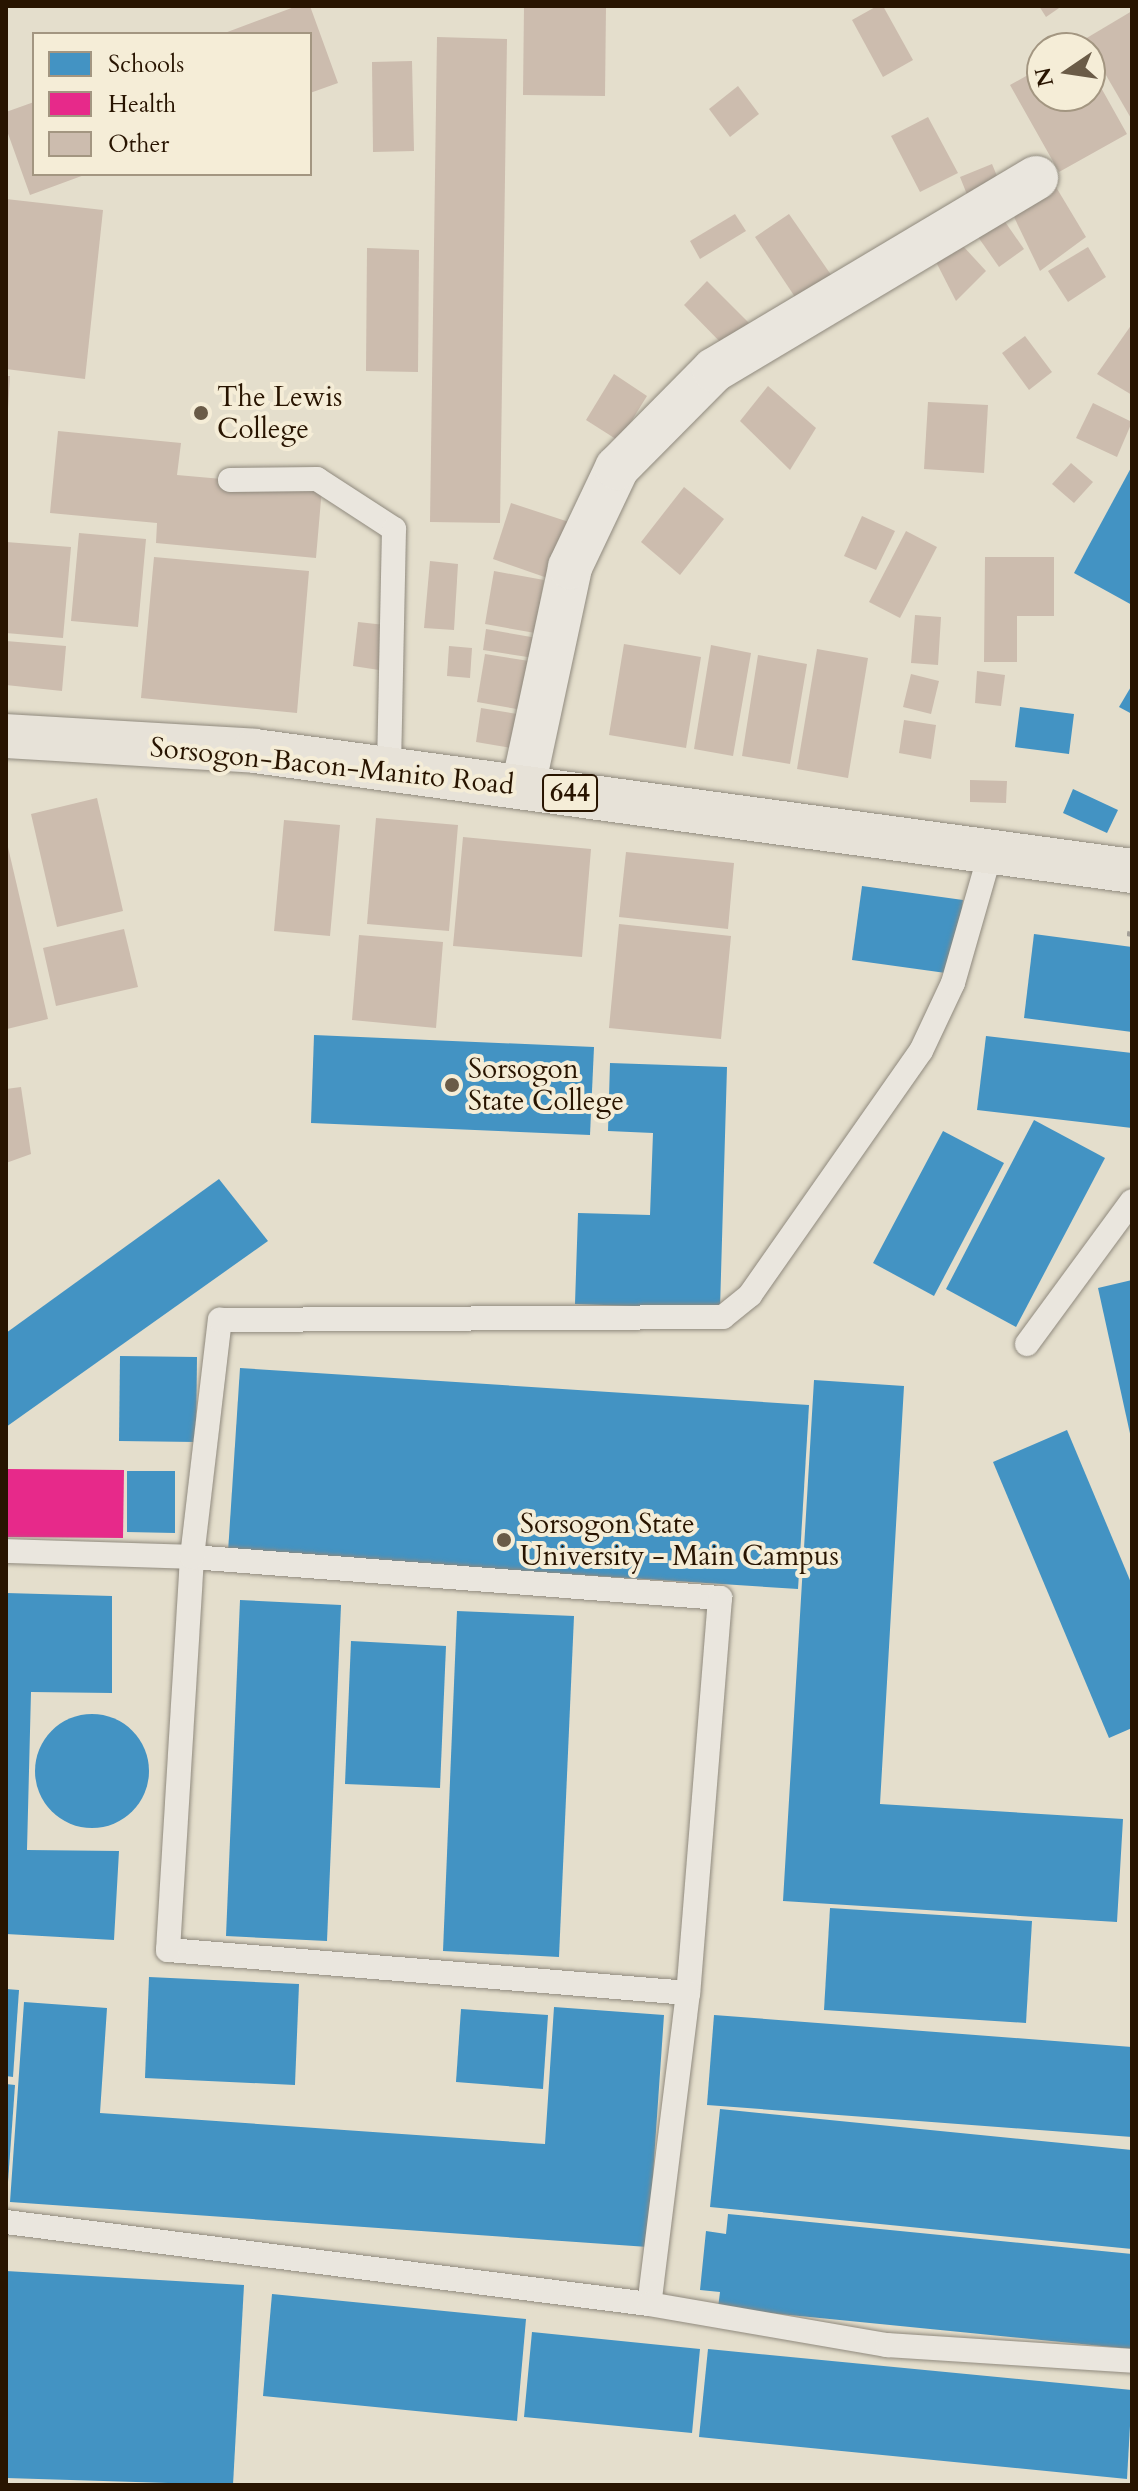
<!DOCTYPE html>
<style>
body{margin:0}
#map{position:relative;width:1138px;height:2491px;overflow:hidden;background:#e4decc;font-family:Cardo,serif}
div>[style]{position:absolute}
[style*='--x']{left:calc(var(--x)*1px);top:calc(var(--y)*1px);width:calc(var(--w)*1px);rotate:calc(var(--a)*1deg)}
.schools>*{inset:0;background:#4393c3}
.round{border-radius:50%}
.health>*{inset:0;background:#e7298a}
.building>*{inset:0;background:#ccbcae}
.path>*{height:5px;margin-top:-2.5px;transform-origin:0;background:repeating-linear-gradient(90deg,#a39e96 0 6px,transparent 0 10px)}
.roads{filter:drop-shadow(0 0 2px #908a7e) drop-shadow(0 0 2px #908a7e)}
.service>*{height:24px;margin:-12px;padding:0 12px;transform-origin:12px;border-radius:12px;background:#eae6de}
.minor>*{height:44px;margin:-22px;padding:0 22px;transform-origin:22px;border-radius:22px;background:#eae6de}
.primary>*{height:44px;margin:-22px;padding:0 22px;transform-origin:22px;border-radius:22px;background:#e7e2d8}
.dots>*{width:22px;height:22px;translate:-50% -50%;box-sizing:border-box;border:4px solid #f5edd7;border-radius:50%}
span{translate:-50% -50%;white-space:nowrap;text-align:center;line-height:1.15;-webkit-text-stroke:8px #f5edd7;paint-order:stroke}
.shield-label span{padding:2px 6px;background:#f5edd7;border:2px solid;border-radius:6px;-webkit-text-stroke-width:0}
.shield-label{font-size:26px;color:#281400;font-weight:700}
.poi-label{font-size:28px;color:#281400}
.left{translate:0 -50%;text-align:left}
.street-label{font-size:28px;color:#281400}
.frame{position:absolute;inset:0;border:8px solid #281400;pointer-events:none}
.legend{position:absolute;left:32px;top:32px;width:280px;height:144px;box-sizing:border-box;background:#f5edd7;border:2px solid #a39681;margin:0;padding:10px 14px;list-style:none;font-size:24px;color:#281400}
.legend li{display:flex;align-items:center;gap:16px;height:40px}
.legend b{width:40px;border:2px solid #a39681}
.north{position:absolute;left:1026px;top:32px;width:80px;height:80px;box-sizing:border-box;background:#f5edd7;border:2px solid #a39681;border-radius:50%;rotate:257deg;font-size:22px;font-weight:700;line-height:32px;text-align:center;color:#281400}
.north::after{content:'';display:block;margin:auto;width:28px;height:36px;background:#6a5b47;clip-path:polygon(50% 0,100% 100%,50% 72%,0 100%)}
</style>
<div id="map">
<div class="schools">
<i style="clip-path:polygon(1132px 466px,1132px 605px,1074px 573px)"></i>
<i style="clip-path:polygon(1132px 685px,1132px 714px,1119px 707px)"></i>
<i style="clip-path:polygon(1020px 707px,1074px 714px,1069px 754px,1015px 747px)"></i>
<i style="clip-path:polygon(1073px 789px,1118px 810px,1107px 833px,1063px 813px)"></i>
<i style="clip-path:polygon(862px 886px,963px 900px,953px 974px,852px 960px)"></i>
<i style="clip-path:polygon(1034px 934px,1132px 947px,1132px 1032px,1024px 1018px)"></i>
<i style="clip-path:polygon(314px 1035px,594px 1047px,590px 1135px,311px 1123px)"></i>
<i style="clip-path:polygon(986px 1036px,1132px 1053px,1132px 1128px,977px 1110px)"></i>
<i style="clip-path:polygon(610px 1063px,727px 1067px,720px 1309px,575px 1304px,578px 1213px,650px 1215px,653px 1133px,608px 1131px)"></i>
<i style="clip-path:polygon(1034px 1120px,1105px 1158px,1016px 1327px,946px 1289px)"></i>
<i style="clip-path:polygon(943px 1131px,1004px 1163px,934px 1296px,873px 1263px)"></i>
<i style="clip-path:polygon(219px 1179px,268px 1241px,6px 1427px,6px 1333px)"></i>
<i style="clip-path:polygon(1132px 1280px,1132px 1438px,1131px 1438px,1098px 1288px)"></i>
<i style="clip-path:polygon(120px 1356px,197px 1357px,196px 1442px,119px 1441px)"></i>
<i style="clip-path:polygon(240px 1368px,809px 1405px,798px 1589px,228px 1552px)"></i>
<i style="clip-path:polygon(814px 1380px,904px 1386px,880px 1804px,1123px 1819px,1117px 1922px,783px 1901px)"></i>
<i style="clip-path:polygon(1067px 1430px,1132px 1585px,1132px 1728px,1109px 1738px,993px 1462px)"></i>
<i style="clip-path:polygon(127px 1471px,175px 1471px,175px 1533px,127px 1532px)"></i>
<i style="clip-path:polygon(6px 1593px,112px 1596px,112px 1693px,31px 1692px,27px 1850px,119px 1851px,114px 1940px,6px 1934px)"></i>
<i style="clip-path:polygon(240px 1600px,341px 1605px,327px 1941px,226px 1936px)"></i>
<i style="clip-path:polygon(457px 1611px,574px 1616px,559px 1957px,443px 1951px)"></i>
<i style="clip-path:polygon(351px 1641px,446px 1646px,440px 1788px,345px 1784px)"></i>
<i class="round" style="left:35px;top:1714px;width:114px;height:114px"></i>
<i style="clip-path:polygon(830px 1908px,1032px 1921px,1026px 2023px,824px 2010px)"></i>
<i style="clip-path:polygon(149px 1977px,299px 1984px,295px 2085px,145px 2078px)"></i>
<i style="clip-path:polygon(6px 1989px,19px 1990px,13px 2077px,6px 2076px)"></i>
<i style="clip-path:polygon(24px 2002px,107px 2008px,100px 2113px,545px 2144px,554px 2007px,664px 2015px,648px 2247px,10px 2202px)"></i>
<i style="clip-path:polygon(461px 2009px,548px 2015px,543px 2089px,456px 2082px)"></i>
<i style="clip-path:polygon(714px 2015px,1132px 2047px,1132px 2137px,707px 2105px)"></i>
<i style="clip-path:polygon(6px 2084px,15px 2085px,8px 2182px,6px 2182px)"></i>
<i style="clip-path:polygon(720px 2109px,1132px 2150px,1132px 2249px,710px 2207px)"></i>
<i style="clip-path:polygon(728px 2214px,1132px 2254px,1132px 2349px,718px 2308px,720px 2292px,700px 2290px,706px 2231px,726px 2234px)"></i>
<i style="clip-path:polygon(6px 2271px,244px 2285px,233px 2485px,6px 2478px)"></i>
<i style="clip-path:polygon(272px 2294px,526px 2319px,517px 2421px,263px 2396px)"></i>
<i style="clip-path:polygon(532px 2332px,700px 2349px,692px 2433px,524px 2417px)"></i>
<i style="clip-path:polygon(708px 2349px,1132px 2390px,1127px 2479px,699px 2437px)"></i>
</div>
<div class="health">
<i style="clip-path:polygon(6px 1469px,124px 1470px,123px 1538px,6px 1537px)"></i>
</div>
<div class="building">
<i style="clip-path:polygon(297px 6px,310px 6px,338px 83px,310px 93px,310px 34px,222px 34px)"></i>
<i style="clip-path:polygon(524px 6px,606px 6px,605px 96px,523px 95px)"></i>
<i style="clip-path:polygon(877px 6px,883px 6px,913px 60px,883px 77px,852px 20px)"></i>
<i style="clip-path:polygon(1039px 6px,1062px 6px,1046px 17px)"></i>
<i style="clip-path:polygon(1132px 11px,1132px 120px,1085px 39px)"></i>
<i style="clip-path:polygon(437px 37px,507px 39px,500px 523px,430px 522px)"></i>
<i style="clip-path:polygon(412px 61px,414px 151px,373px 152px,372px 62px)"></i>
<i style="clip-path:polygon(1042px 67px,1042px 96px,1090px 96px,1090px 68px,1127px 134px,1059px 172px,1010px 85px)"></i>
<i style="clip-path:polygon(738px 86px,759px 114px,730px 137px,709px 109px)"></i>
<i style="clip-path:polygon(34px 102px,34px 174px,87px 174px,30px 195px,6px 128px,6px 112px)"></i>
<i style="clip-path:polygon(928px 117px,958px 173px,920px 192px,891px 136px)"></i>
<i style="clip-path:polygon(992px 164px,1002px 188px,970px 202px,960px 177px)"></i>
<i style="clip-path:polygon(1056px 187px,1086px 237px,1040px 271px,1014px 217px)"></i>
<i style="clip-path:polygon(6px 199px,103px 210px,85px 379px,6px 369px)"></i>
<i style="clip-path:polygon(735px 214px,746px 231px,700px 259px,690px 241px)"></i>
<i style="clip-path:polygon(789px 214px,836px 282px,801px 306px,755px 237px)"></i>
<i style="clip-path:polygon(1001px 216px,1024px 249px,999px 267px,976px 234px)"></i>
<i style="clip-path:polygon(963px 246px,986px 271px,956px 301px,934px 258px)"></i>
<i style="clip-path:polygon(1088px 247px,1106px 277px,1068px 302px,1048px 271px)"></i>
<i style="clip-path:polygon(367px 248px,419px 250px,418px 372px,366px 371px)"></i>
<i style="clip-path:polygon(707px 281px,751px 325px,727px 349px,684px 305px)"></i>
<i style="clip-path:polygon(1132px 324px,1132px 395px,1097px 374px)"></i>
<i style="clip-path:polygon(1025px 336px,1052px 372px,1029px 390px,1002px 353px)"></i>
<i style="clip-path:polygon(614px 374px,647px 396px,619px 441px,586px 420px)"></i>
<i style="clip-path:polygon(6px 376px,10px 376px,8px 409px,6px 409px)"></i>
<i style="clip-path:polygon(768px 386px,816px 428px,790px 470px,740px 421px)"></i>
<i style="clip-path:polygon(928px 402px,988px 405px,984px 473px,924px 469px)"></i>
<i style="clip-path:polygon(1093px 403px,1132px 422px,1117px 457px,1076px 438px)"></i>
<i style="clip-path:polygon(58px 431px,181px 443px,177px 475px,322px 488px,316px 558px,156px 543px,157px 523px,50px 513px)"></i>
<i style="clip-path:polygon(1071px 463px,1093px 482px,1074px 503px,1052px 484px)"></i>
<i style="clip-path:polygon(684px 487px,724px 519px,680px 575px,641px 542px)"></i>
<i style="clip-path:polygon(511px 503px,575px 524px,556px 581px,493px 559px)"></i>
<i style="clip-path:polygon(862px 516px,895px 531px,876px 570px,844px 556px)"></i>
<i style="clip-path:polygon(906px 531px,937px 547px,900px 618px,869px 602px)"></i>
<i style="clip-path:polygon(79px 533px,146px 539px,138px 627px,71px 621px)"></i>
<i style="clip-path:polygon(6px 542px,71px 547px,63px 638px,6px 633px)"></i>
<i style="clip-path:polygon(154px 557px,309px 571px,297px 713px,141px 698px)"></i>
<i style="clip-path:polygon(985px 557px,1054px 557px,1054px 616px,1017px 616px,1017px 662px,984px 662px)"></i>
<i style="clip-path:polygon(430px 561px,458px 564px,454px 630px,424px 628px)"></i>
<i style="clip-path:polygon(494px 571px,544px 580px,535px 633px,485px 624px)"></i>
<i style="clip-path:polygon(915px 615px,941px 617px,938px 665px,911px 663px)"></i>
<i style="clip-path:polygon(358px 622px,385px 625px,379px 670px,353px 666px)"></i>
<i style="clip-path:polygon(486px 629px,537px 638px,534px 658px,483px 650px)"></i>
<i style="clip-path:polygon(6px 641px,66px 646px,62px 691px,6px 685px)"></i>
<i style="clip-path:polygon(624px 644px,701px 657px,686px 748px,609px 735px)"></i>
<i style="clip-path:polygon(711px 645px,751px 653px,733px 756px,694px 749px)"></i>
<i style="clip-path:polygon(449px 646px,472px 648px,470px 678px,447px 676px)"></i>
<i style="clip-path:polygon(817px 649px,868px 658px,848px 778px,797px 769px)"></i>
<i style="clip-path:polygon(485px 654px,542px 663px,534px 712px,477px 702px)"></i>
<i style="clip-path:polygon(758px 655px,807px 664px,790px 764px,742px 756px)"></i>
<i style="clip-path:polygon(977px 671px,1005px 675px,1001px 706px,975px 703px)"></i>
<i style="clip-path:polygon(911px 674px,939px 681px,931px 714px,903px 707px)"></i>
<i style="clip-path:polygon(481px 708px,535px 717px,530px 751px,476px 742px)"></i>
<i style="clip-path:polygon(904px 720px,936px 725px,931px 759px,899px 753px)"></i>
<i style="clip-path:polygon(970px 780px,1007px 781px,1006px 803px,970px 802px)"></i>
<i style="clip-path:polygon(97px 798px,123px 911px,57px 927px,31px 814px)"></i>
<i style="clip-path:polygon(376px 818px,458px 825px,449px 931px,367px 924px)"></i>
<i style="clip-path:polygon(284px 820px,340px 825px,330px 936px,274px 931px)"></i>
<i style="clip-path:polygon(463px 837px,591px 849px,582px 957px,453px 946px)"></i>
<i style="clip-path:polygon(7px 843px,48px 1019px,7px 1029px,6px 843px)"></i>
<i style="clip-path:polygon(626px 852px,734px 863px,728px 929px,619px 917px)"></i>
<i style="clip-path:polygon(619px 924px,731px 936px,721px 1039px,609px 1028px)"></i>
<i style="clip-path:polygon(124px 929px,138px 987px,56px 1006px,43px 948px)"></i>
<i style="clip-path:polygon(359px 935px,443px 942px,436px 1028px,352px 1020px)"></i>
<i style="clip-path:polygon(21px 1087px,31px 1154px,6px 1163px,6px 1089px)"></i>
</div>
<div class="path">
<i style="--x:1127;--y:933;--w:5;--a:11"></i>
</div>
<div class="roads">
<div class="service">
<i style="--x:230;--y:480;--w:87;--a:-0.7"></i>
<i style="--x:317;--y:479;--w:92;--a:33"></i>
<i style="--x:394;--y:529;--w:241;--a:91.2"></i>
<i style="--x:1027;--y:1344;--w:177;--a:-53.7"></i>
<i style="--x:6;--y:1551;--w:186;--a:1.8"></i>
<i style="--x:192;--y:1557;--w:530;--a:4.44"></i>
<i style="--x:720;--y:1598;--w:396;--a:94.6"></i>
<i style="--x:688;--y:1993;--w:313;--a:97.1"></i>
<i style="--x:688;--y:1993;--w:522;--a:-175.27"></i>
<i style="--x:168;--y:1950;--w:394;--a:-86.5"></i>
<i style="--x:192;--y:1557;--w:239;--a:-83.3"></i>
<i style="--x:220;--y:1320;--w:503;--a:-0.34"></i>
<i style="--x:723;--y:1317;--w:35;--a:-39"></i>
<i style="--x:750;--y:1295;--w:298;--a:-55"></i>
<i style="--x:921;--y:1051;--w:75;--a:-64.8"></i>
<i style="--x:953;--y:983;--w:134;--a:-74"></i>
<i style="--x:6;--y:2222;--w:648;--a:7.27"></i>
<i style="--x:649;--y:2304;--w:242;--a:9.8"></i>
<i style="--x:887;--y:2345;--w:246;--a:3.7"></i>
</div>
<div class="minor">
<i style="--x:523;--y:787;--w:225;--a:-77.9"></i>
<i style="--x:570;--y:567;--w:110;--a:-64.6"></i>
<i style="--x:617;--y:468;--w:138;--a:-45.3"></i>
<i style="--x:714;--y:370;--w:375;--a:-30.8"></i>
</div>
<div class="primary">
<i style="--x:6;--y:736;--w:249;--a:3.4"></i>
<i style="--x:255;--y:751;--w:885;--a:7.79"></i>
</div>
</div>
<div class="dots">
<i style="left:201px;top:413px;background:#6a5b47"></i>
<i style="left:452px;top:1085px;background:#6a5b47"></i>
<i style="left:504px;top:1540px;background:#6a5b47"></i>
</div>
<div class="shield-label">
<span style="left:570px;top:793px">644</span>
</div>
<div class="poi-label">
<span class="left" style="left:217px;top:413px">The Lewis<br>College</span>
<span class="left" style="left:468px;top:1085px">Sorsogon<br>State College</span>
<span class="left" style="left:520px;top:1540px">Sorsogon State<br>University - Main Campus</span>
</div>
<div class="street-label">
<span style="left:332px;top:766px;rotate:6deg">Sorsogon-Bacon-Manito Road</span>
</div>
<div class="frame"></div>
<ul class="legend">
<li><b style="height:22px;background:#4393c3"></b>Schools</li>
<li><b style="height:22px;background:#e7298a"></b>Health</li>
<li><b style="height:22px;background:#ccbcae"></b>Other</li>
</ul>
<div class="north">N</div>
</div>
